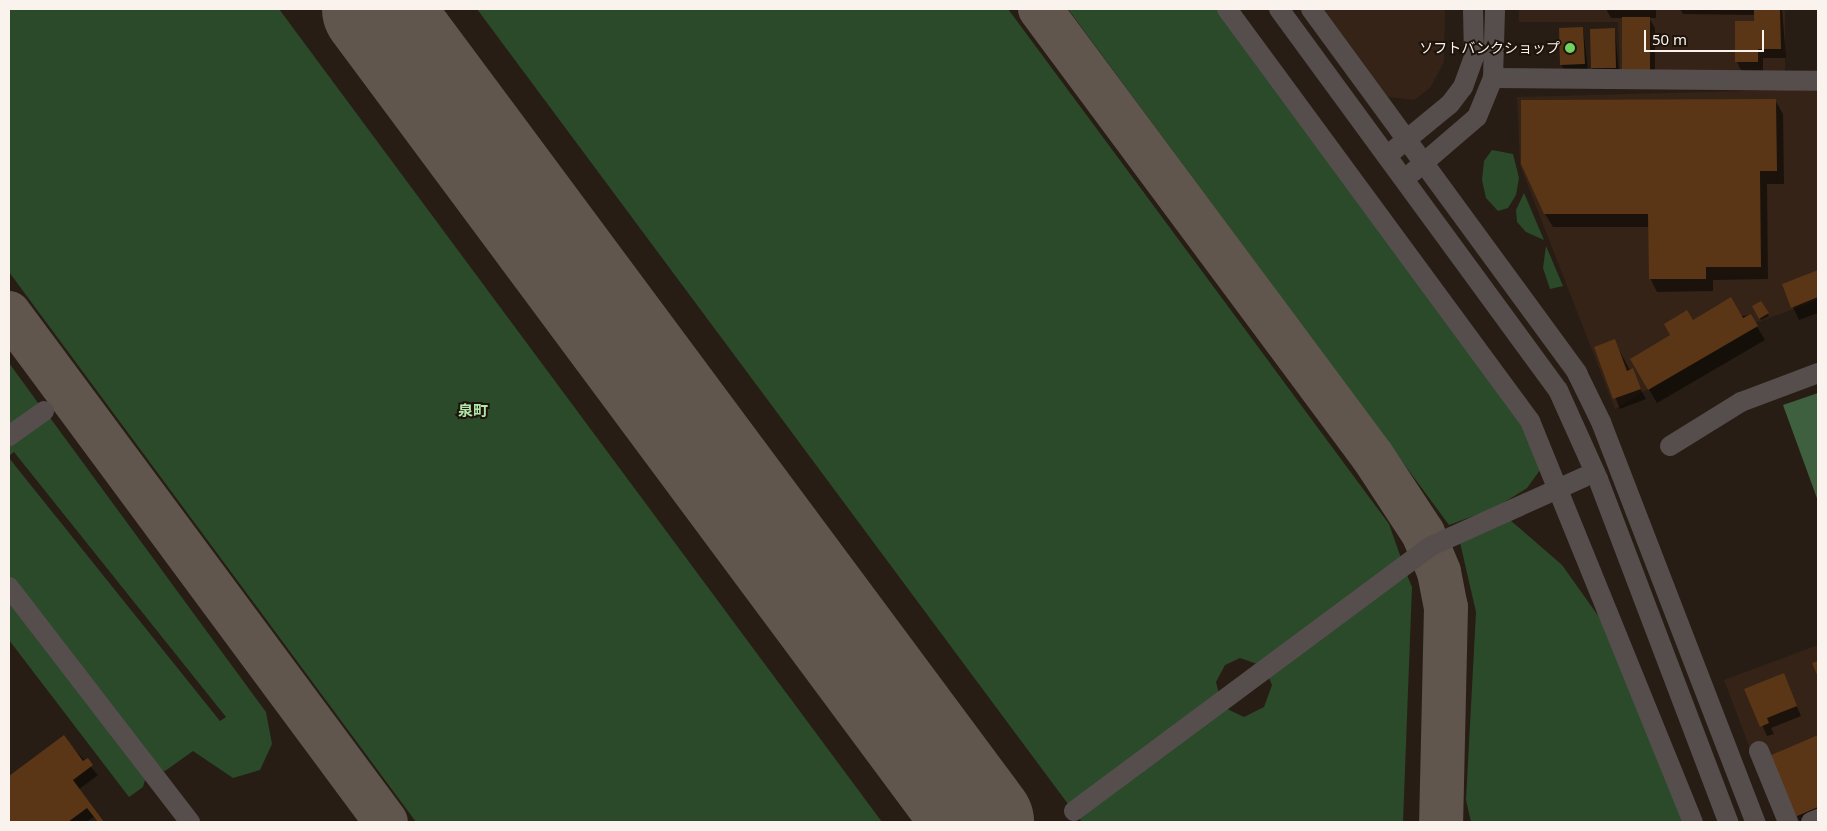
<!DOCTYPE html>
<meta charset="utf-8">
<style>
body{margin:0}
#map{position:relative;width:1827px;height:831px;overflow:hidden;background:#281d14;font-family:"Noto Sans","Noto Sans JP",sans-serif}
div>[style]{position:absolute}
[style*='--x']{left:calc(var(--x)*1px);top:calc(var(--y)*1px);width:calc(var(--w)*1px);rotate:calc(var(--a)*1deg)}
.built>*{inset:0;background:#342316}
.green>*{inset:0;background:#2a4a2a}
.forest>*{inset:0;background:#3e603e}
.shadow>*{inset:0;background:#0007}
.taxiway>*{height:44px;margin:-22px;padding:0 22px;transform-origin:22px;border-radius:22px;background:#60564e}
.runway>*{height:108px;margin:-54px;padding:0 54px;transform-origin:54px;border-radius:54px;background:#60564e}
.building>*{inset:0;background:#5a3616}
.minor>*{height:20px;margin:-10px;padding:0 10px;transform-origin:10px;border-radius:10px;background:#564e4d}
.dots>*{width:14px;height:14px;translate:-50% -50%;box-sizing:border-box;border:2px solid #1e140b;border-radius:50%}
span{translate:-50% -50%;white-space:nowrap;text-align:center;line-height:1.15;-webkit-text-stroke:4px #1e140b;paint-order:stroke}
.poi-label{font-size:14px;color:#faf2ec}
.right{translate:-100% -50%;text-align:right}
.neighbourhood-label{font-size:15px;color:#b0e6a9;font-weight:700}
.frame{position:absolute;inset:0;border:10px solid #faf2ec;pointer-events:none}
.scale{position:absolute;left:1644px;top:30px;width:120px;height:22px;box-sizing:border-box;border:2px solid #faf2ec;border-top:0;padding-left:6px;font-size:15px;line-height:18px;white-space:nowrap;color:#faf2ec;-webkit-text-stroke:4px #1e140b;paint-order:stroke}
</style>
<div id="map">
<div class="built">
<i style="clip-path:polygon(1323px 9px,1445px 9px,1444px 62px,1430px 88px,1414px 100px,1381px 96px)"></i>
<i style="clip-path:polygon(1519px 9px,1785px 9px,1785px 72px,1620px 73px,1618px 22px,1519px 22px)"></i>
<i style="clip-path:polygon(1818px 89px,1818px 300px,1758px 322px,1615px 409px,1520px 165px,1517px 97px)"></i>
<i style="clip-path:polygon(1818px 645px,1818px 822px,1778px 822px,1724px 680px)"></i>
</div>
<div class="green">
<i style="clip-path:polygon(9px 9px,279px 9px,882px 822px,416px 822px,9px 272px)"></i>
<i style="clip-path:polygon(477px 9px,1008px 9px,1389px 524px,1401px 558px,1260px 665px,1240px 658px,1225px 665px,1216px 682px,1220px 698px,1071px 808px)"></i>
<i style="clip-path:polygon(1068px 9px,1223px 9px,1504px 387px,1543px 466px,1527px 488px,1495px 508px,1449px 525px)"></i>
<i style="clip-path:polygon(1492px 150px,1513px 154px,1519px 178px,1516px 195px,1508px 208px,1498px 211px,1486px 198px,1482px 180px,1484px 161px)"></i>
<i style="clip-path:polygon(1524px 193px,1544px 240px,1526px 232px,1517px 222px,1516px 210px)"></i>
<i style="clip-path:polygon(1546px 246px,1563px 286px,1550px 289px,1543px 268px)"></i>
<i style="clip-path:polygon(9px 363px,41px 407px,9px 430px)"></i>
<i style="clip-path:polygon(48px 415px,266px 712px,272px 744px,260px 770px,233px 778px,193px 751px,165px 771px,155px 769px,9px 577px,9px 458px,220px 721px,226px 717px,14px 452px,9px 456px,9px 443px)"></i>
<i style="clip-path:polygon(1510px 520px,1562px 565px,1614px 638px,1690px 822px,1471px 822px,1466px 800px,1476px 612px,1459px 538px)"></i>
<i style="clip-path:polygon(1407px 575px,1412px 587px,1403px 822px,1082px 822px,1076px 814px,1223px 707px,1244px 717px,1264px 707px,1272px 685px,1267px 673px)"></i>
<i style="clip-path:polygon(9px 599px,146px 777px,143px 787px,129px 797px,9px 640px)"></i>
</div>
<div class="forest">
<i style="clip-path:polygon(1818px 393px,1818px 501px,1783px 405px)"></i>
</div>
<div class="shadow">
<i style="clip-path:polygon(1606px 9px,1656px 9px,1656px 18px,1649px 18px,1655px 28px,1655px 79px,1628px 79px,1623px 18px,1611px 18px)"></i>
<i style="clip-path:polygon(1680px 9px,1782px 9px,1786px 58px,1763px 58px,1763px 72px,1742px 72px,1737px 62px,1756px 15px,1683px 14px)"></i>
<i style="clip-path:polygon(1583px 28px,1588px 70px,1565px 71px,1561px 64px)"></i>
<i style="clip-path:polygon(1615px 30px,1619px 74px,1596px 74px,1592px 68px)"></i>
<i style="clip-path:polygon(1775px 100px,1783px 114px,1784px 184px,1767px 184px,1768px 279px,1713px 280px,1713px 291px,1657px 292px,1650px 278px,1650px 227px,1553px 227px,1545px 214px)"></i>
<i style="clip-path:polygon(1818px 271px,1818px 313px,1799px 320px,1783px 285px)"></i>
<i style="clip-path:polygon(1761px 302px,1769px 316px,1761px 320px,1753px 307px)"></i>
<i style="clip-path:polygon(1750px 315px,1765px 340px,1657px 403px,1631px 359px,1692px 322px)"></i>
<i style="clip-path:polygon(1614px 341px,1646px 399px,1620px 409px,1595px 348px)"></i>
<i style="clip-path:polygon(1783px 674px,1801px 716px,1771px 728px,1774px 734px,1767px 736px,1746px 689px)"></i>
<i style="clip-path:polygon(1818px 736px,1818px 819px,1800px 822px,1771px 757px)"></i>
<i style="clip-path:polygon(63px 737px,98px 775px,78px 790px,102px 822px,94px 817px,86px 822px,9px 822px,9px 777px)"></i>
</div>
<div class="taxiway">
<i style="--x:1040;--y:9;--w:558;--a:53.38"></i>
<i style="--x:1373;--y:457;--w:91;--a:56.7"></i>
<i style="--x:1423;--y:533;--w:42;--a:67.7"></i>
<i style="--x:1439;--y:572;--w:36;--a:79"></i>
<i style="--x:1446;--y:607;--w:215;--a:91.3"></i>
<i style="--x:9;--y:313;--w:633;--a:53.47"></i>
</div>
<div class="runway">
<i style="--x:376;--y:9;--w:1013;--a:53.39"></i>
</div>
<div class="building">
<i style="clip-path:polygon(1754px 9px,1780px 9px,1781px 49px,1758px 49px,1758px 62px,1735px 62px,1735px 21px,1754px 21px)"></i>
<i style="clip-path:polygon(1622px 17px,1650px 17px,1650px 70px,1622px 70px)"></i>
<i style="clip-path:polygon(1583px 27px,1585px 64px,1560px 65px,1559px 28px)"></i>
<i style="clip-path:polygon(1615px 28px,1616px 68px,1591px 68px,1590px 29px)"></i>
<i style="clip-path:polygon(1776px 99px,1777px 171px,1760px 171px,1761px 267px,1706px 267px,1706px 279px,1649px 279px,1648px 214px,1544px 214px,1521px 164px,1521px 100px)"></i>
<i style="clip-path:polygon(1818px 270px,1818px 297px,1791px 308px,1782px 284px)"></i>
<i style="clip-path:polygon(1731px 297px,1743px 318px,1751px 314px,1758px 326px,1648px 390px,1630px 359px,1670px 335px,1664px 324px,1687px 310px,1693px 320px)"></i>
<i style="clip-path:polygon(1761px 301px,1769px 313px,1759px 319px,1752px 306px)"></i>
<i style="clip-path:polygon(1615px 339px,1627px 371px,1633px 368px,1641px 389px,1613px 399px,1594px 347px)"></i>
<i style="clip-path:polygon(1818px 661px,1818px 677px,1812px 663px)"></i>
<i style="clip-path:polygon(1784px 673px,1797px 706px,1767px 718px,1769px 723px,1760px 727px,1744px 689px)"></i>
<i style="clip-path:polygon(64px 735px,83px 761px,88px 758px,93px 765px,73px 780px,104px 822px,98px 822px,87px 808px,68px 822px,9px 822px,9px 776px)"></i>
<i style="clip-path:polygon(1818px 735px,1818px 807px,1795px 817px,1769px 756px)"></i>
</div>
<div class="minor">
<i style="--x:1227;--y:9;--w:511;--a:53.67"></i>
<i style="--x:1530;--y:421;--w:433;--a:67.9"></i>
<i style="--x:1279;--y:9;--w:472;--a:53.8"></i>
<i style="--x:1558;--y:390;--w:98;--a:65.8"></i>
<i style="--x:1598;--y:479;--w:367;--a:69.2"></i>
<i style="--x:1311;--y:9;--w:451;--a:53.8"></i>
<i style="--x:1577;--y:373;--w:55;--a:63.9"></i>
<i style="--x:1601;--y:422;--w:429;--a:68.9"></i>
<i style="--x:1493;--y:78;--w:325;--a:0.5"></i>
<i style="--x:1394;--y:150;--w:72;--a:-39.4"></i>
<i style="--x:1450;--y:104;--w:21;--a:-53"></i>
<i style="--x:1463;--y:87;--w:32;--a:-70"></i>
<i style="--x:1474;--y:57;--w:48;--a:-91.2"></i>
<i style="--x:1413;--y:172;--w:84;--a:-40.7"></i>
<i style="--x:1477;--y:117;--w:42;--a:-67.7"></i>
<i style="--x:1493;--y:78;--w:69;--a:-88.3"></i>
<i style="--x:9;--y:436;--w:43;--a:-35.5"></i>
<i style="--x:1670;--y:446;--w:84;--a:-31.8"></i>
<i style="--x:1741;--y:402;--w:82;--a:-20.6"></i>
<i style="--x:9;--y:587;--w:297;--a:52.4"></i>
<i style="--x:1759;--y:751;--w:77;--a:67.8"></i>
<i style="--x:1074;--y:811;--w:442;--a:-36.6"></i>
<i style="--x:1429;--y:547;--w:170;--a:-24.3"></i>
<i style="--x:1811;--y:822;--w:8;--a:-23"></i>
</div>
<div class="dots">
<i style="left:1570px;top:48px;background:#6ed361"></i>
</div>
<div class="poi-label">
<span class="right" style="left:1560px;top:48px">ソフトバンクショップ</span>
</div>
<div class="neighbourhood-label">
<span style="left:473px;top:411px">泉町</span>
</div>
<div class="frame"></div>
<div class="scale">50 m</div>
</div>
